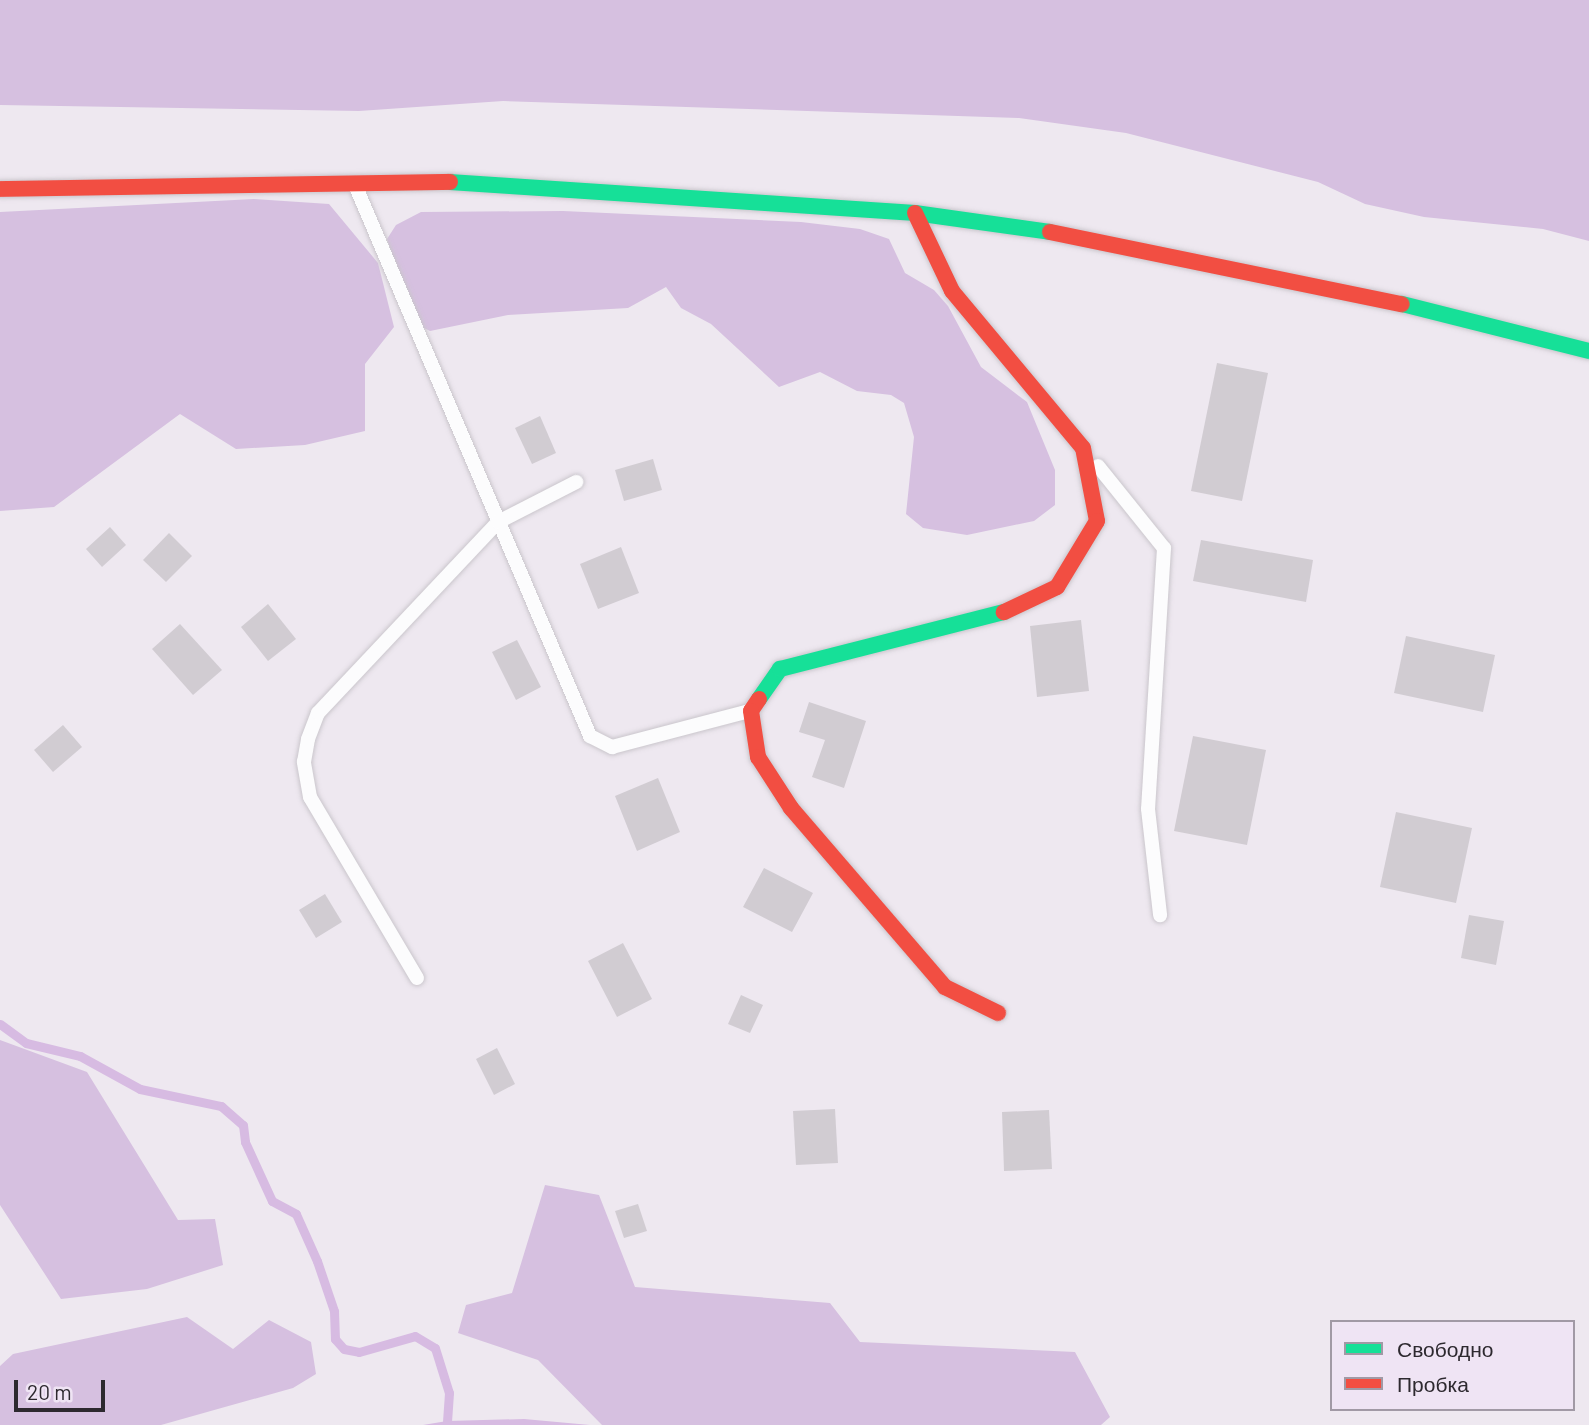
<!DOCTYPE html>
<meta charset="utf-8">
<style>
body{margin:0}
#map{position:relative;width:1589px;height:1425px;overflow:hidden;background:#eee8f0;font-family:Barlow,sans-serif}
div>[style]{position:absolute}
[style*='--x']{left:calc(var(--x)*1px);top:calc(var(--y)*1px);width:calc(var(--w)*1px);rotate:calc(var(--a)*1deg)}
.forest>*{inset:0;background:#d6c0e0}
.water>*{inset:0;background:#d7bbe2}
.stream>*{height:9px;margin:-4.5px;padding:0 4.5px;transform-origin:4.5px;border-radius:4.5px;background:#d7bbe2}
.building>*{inset:0;background:#d1ccd2}
.roads{filter:drop-shadow(0 0 2px #cac6cc) drop-shadow(0 0 2px #cac6cc)}
.lane>*{height:14px;margin:-7px;padding:0 7px;transform-origin:7px;border-radius:7px;background:#fcfcfd}
.fast>*{height:16px;margin:-8px;padding:0 8px;transform-origin:8px;border-radius:8px;background:#16e098}
.jam>*{height:16px;margin:-8px;padding:0 8px;transform-origin:8px;border-radius:8px;background:#f24e42}
span{translate:-50% -50%;white-space:nowrap;text-align:center;line-height:1.15;-webkit-text-stroke:5px #efe4f4;paint-order:stroke}
.legend{position:absolute;left:1330px;top:1320px;width:245px;height:91px;box-sizing:border-box;background:#efe4f4;border:2px solid #a199a5;margin:0;padding:9px 12px;list-style:none;font-size:21px;color:#2d292f}
.legend li{display:flex;align-items:center;gap:14px;height:35px}
.legend b{width:35px;border:2px solid #a199a5}
.scale{position:absolute;left:14px;top:1380px;width:91px;height:32px;box-sizing:border-box;border:4px solid #2d292f;border-top:0;padding-left:9px;font-size:21px;line-height:24px;white-space:nowrap;color:#2d292f;-webkit-text-stroke:5px #efe4f4;paint-order:stroke}
</style>
<div id="map">
<div class="forest">
<i style="clip-path:polygon(0 0,1589px 0,1589px 241px,1543px 229px,1424px 217px,1365px 204px,1318px 182px,1126px 133px,1019px 118px,503px 101px,359px 111px,0 105px)"></i>
<i style="clip-path:polygon(254px 199px,329px 204px,378px 263px,394px 327px,365px 364px,365px 431px,305px 445px,236px 449px,180px 414px,54px 507px,0 511px,0 212px)"></i>
<i style="clip-path:polygon(563px 211px,801px 222px,860px 229px,889px 239px,905px 273px,934px 290px,948px 306px,981px 367px,1027px 402px,1055px 470px,1055px 505px,1034px 521px,967px 535px,923px 528px,906px 514px,914px 437px,904px 403px,891px 395px,857px 391px,820px 372px,779px 387px,711px 324px,681px 308px,666px 287px,628px 308px,508px 315px,430px 331px,414px 323px,387px 239px,396px 225px,421px 212px)"></i>
<i style="clip-path:polygon(0 1040px,87px 1072px,178px 1220px,215px 1219px,223px 1265px,147px 1289px,61px 1299px,0 1205px)"></i>
<i style="clip-path:polygon(545px 1185px,599px 1195px,635px 1287px,830px 1303px,860px 1342px,1075px 1352px,1110px 1417px,1101px 1425px,602px 1425px,538px 1360px,458px 1333px,466px 1305px,512px 1293px)"></i>
<i style="clip-path:polygon(187px 1317px,233px 1349px,269px 1320px,311px 1342px,316px 1374px,293px 1388px,161px 1425px,0 1425px,0 1366px,13px 1354px)"></i>
</div>
<div class="water">
<i style="clip-path:polygon(524px 1419px,590px 1425px,423px 1425px,447px 1421px)"></i>
</div>
<div class="stream">
<i style="--x:0;--y:1024;--w:32;--a:36"></i>
<i style="--x:26;--y:1043;--w:56;--a:13.5"></i>
<i style="--x:80;--y:1056;--w:68;--a:28.8"></i>
<i style="--x:140;--y:1089;--w:83;--a:11.9"></i>
<i style="--x:221;--y:1106;--w:29;--a:41"></i>
<i style="--x:243;--y:1125;--w:17;--a:83"></i>
<i style="--x:245;--y:1142;--w:65;--a:65.4"></i>
<i style="--x:272;--y:1201;--w:27;--a:28"></i>
<i style="--x:296;--y:1214;--w:51;--a:65.9"></i>
<i style="--x:317;--y:1261;--w:53;--a:71.2"></i>
<i style="--x:334;--y:1311;--w:28;--a:88"></i>
<i style="--x:335;--y:1339;--w:13;--a:48"></i>
<i style="--x:344;--y:1349;--w:15;--a:11"></i>
<i style="--x:359;--y:1352;--w:58;--a:-15.9"></i>
<i style="--x:415;--y:1336;--w:23;--a:31"></i>
<i style="--x:435;--y:1348;--w:47;--a:72.7"></i>
<i style="--x:449;--y:1393;--w:28;--a:94"></i>
</div>
<div class="building">
<i style="clip-path:polygon(1217px 363px,1268px 373px,1242px 501px,1191px 491px)"></i>
<i style="clip-path:polygon(540px 416px,556px 453px,532px 464px,515px 428px)"></i>
<i style="clip-path:polygon(653px 459px,662px 490px,624px 501px,615px 470px)"></i>
<i style="clip-path:polygon(110px 527px,126px 545px,102px 567px,86px 549px)"></i>
<i style="clip-path:polygon(169px 533px,192px 556px,166px 582px,143px 560px)"></i>
<i style="clip-path:polygon(1201px 540px,1313px 560px,1306px 602px,1193px 581px)"></i>
<i style="clip-path:polygon(621px 547px,639px 593px,598px 609px,580px 564px)"></i>
<i style="clip-path:polygon(268px 604px,296px 639px,268px 661px,241px 627px)"></i>
<i style="clip-path:polygon(1081px 620px,1089px 691px,1037px 697px,1030px 626px)"></i>
<i style="clip-path:polygon(180px 624px,222px 670px,193px 695px,152px 649px)"></i>
<i style="clip-path:polygon(1406px 636px,1495px 655px,1483px 712px,1394px 693px)"></i>
<i style="clip-path:polygon(517px 640px,541px 687px,516px 700px,492px 652px)"></i>
<i style="clip-path:polygon(809px 702px,866px 721px,844px 788px,812px 777px,825px 740px,799px 732px)"></i>
<i style="clip-path:polygon(63px 725px,82px 747px,53px 772px,34px 750px)"></i>
<i style="clip-path:polygon(1193px 736px,1266px 750px,1247px 845px,1174px 831px)"></i>
<i style="clip-path:polygon(658px 778px,680px 832px,637px 851px,615px 796px)"></i>
<i style="clip-path:polygon(1396px 812px,1472px 828px,1456px 903px,1380px 887px)"></i>
<i style="clip-path:polygon(764px 868px,813px 893px,792px 932px,743px 907px)"></i>
<i style="clip-path:polygon(325px 894px,342px 922px,316px 938px,299px 910px)"></i>
<i style="clip-path:polygon(1469px 915px,1504px 921px,1496px 965px,1461px 958px)"></i>
<i style="clip-path:polygon(623px 943px,652px 999px,617px 1017px,588px 961px)"></i>
<i style="clip-path:polygon(741px 995px,763px 1005px,750px 1033px,728px 1024px)"></i>
<i style="clip-path:polygon(497px 1048px,515px 1084px,494px 1095px,476px 1059px)"></i>
<i style="clip-path:polygon(835px 1109px,838px 1163px,796px 1165px,793px 1111px)"></i>
<i style="clip-path:polygon(1049px 1110px,1052px 1169px,1004px 1171px,1002px 1112px)"></i>
<i style="clip-path:polygon(638px 1204px,647px 1231px,624px 1238px,615px 1211px)"></i>
</div>
<div class="roads">
<div class="lane">
<i style="--x:356;--y:187;--w:597;--a:66.91"></i>
<i style="--x:590;--y:736;--w:25;--a:27"></i>
<i style="--x:612;--y:747;--w:142;--a:-14.7"></i>
<i style="--x:1098;--y:466;--w:105;--a:51.2"></i>
<i style="--x:1164;--y:548;--w:261;--a:93.5"></i>
<i style="--x:1148;--y:809;--w:107;--a:83.5"></i>
<i style="--x:417;--y:978;--w:210;--a:-120.6"></i>
<i style="--x:310;--y:797;--w:36;--a:-100"></i>
<i style="--x:304;--y:762;--w:23;--a:-80"></i>
<i style="--x:308;--y:739;--w:28;--a:-69"></i>
<i style="--x:318;--y:713;--w:262;--a:-46.7"></i>
<i style="--x:498;--y:522;--w:88;--a:-27.1"></i>
</div>
<div class="fast">
<i style="--x:450;--y:182;--w:466;--a:3.8"></i>
<i style="--x:915;--y:213;--w:136;--a:8"></i>
<i style="--x:1402;--y:304;--w:193;--a:14.1"></i>
<i style="--x:759;--y:699;--w:37;--a:-55"></i>
<i style="--x:780;--y:669;--w:231;--a:-14.3"></i>
</div>
<div class="jam">
<i style="--x:0;--y:189;--w:450;--a:-0.9"></i>
<i style="--x:915;--y:213;--w:86;--a:64.6"></i>
<i style="--x:952;--y:291;--w:204;--a:50.2"></i>
<i style="--x:1083;--y:448;--w:74;--a:79.1"></i>
<i style="--x:1097;--y:521;--w:77;--a:121.2"></i>
<i style="--x:1057;--y:587;--w:59;--a:154.7"></i>
<i style="--x:1050;--y:232;--w:359;--a:11.6"></i>
<i style="--x:759;--y:699;--w:14;--a:124"></i>
<i style="--x:751;--y:711;--w:47;--a:81.3"></i>
<i style="--x:758;--y:757;--w:61;--a:57.1"></i>
<i style="--x:791;--y:808;--w:236;--a:49.3"></i>
<i style="--x:945;--y:987;--w:59;--a:26.1"></i>
</div>
</div>
<ul class="legend">
<li><b style="height:9px;background:#16e098"></b>Свободно</li>
<li><b style="height:9px;background:#f24e42"></b>Пробка</li>
</ul>
<div class="scale">20 m</div>
</div>
